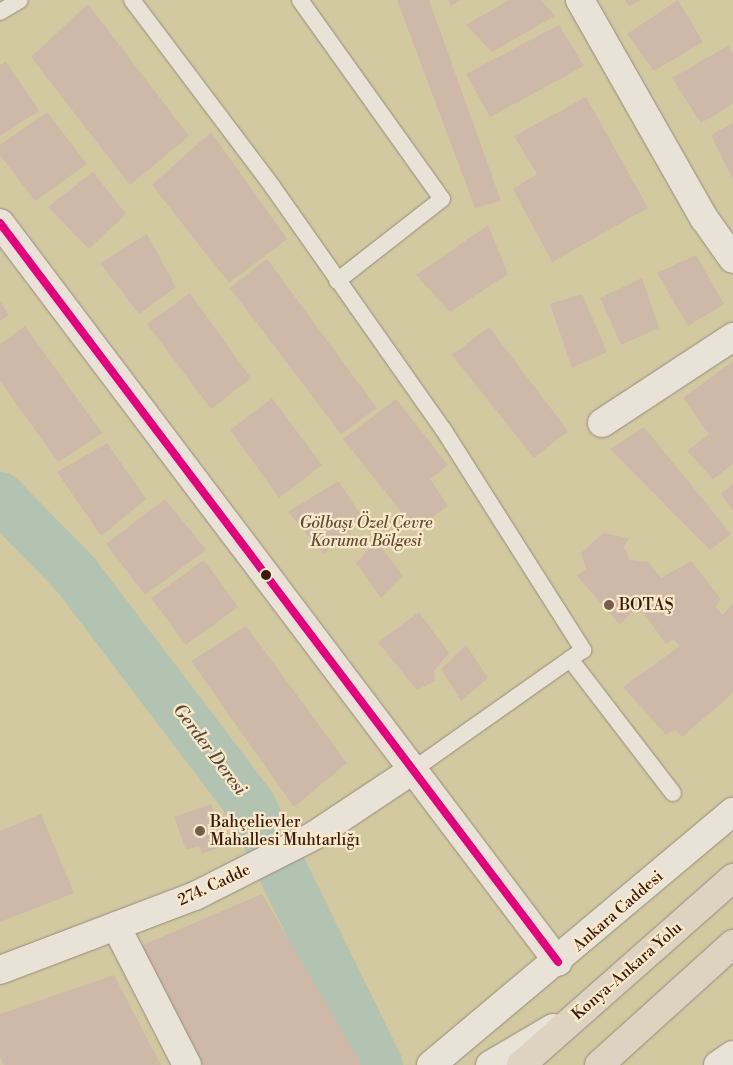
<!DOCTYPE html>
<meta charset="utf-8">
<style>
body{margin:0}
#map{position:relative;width:733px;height:1065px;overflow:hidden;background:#e6d7bf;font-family:"Libre Bodoni",serif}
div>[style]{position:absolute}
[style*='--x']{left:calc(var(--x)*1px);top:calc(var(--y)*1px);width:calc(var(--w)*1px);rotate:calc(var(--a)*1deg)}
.green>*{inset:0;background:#d2c9a0}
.river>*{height:50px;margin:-25px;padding:0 25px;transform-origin:25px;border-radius:25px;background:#b3c3b2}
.building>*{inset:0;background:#ceb9a8}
.roads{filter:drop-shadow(0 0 1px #978b7c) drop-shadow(0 0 1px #978b7c)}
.lane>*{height:16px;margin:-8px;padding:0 8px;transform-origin:8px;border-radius:8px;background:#e9e2d6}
.street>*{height:28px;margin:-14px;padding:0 14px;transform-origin:14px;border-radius:14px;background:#e9e2d6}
.secondary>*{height:28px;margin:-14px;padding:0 14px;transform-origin:14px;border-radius:14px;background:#e9e2d6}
.highway>*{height:28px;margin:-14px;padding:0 14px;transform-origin:14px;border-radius:14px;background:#ded2c1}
.bus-1>*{height:8px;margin:-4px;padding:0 4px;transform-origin:4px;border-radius:4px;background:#e5007d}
.dots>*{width:14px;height:14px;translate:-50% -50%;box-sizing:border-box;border:2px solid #fae8ca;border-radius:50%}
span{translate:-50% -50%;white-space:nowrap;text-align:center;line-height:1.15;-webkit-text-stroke:4.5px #fae8ca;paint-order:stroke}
.park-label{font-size:16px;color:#624b31;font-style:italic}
.poi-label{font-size:16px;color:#391a0d}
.left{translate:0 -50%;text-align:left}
.street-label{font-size:16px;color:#391a0d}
.water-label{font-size:18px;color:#574a3d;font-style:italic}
</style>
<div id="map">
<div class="green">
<i style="clip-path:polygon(0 0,733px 0,733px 1065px,0 1065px)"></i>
</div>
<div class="river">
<i style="--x:0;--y:497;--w:109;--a:45.7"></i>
<i style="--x:76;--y:575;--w:288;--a:52.8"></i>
<i style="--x:250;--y:804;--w:291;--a:63.9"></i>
</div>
<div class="building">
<i style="clip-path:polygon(397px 0,429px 0,501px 201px,475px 208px)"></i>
<i style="clip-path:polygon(448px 0,461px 0,451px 6px)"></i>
<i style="clip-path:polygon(509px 0,541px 0,555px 16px,492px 52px,466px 25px)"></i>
<i style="clip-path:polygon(625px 0,641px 0,629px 6px)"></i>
<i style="clip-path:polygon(678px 0,703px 42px,654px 71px,627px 34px)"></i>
<i style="clip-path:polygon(88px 4px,189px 136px,130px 185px,31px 57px)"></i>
<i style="clip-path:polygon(559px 25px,584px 66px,490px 117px,466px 74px)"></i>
<i style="clip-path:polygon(729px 45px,733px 54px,733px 104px,701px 123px,672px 78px)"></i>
<i style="clip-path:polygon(6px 62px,39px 111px,0 136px,0 65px)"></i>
<i style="clip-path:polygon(586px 97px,648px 208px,552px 262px,513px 189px,537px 174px,514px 136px)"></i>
<i style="clip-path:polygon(47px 112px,87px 164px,35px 201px,0 155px,0 145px)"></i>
<i style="clip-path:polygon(733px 123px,733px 180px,711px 135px)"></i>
<i style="clip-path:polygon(211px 132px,287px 239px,229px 283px,152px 185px)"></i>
<i style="clip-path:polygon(93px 172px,126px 214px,89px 249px,48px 207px)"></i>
<i style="clip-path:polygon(488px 225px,508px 274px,450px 312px,416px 275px)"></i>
<i style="clip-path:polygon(147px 234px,176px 287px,139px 314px,100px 263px)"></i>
<i style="clip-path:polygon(696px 255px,724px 304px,688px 326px,657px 273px)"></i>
<i style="clip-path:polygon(267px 259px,377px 408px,341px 434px,230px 288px)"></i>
<i style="clip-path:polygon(642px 278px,659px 328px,621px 345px,600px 298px)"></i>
<i style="clip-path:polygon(190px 293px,251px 378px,211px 409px,147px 324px)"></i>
<i style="clip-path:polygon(582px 294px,607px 352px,572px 368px,550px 304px)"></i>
<i style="clip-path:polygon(0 301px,9px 315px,0 321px)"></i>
<i style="clip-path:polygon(25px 326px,102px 433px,58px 462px,0 381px,0 344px)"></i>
<i style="clip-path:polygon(489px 327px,568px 431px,534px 458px,452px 355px)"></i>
<i style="clip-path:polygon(733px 361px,733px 464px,713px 479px,687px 451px,709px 434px,683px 398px)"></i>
<i style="clip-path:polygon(272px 398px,322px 465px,279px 498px,230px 430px)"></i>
<i style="clip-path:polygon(396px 399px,448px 465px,430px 479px,448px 506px,415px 529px,343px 439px)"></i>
<i style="clip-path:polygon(644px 427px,731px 534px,710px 550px,610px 449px)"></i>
<i style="clip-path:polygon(107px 443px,146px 499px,101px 536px,57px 472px)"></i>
<i style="clip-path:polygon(338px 481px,364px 519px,324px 554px,288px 512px)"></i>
<i style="clip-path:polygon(733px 484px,733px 511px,721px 494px)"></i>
<i style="clip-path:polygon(165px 499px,206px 550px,145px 595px,106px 544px)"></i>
<i style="clip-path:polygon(603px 533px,629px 538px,624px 547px,630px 560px,648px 562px,661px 578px,691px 561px,721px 599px,716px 607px,722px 615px,733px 604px,733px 693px,682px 737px,675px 730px,666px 735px,623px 687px,680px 646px,674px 639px,666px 644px,638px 605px,620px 625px,577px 576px,586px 569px,581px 553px)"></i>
<i style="clip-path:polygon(376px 541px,403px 576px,381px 598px,356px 563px)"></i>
<i style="clip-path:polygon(204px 560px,238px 607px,186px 645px,151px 598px)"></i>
<i style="clip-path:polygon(419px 612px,449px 653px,434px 671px,435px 681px,417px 690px,378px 642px)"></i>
<i style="clip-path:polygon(246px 626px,347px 763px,294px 807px,191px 661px)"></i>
<i style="clip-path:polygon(466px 645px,488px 678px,461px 701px,441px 669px)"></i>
<i style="clip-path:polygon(211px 804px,226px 845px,202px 854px,199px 846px,186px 850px,174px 817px)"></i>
<i style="clip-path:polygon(41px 814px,74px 893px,0 922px,0 831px)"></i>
<i style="clip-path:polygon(262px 894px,362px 1065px,203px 1065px,136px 948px)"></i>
<i style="clip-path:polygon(114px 975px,161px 1065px,4px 1065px,0 1057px,0 1014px)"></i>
</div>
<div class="roads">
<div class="lane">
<i style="--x:132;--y:0;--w:233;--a:53"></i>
<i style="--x:272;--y:186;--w:297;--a:54.9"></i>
<i style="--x:443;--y:429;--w:262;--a:57.6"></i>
<i style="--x:583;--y:650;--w:208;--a:144.8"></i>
<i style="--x:300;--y:0;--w:244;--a:54.5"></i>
<i style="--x:442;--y:199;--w:133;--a:142"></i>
<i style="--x:0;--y:12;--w:23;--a:-31"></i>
<i style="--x:570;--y:659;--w:169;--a:52.5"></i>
</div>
<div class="street">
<i style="--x:580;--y:0;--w:251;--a:60.4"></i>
<i style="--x:704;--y:218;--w:50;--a:54.7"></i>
<i style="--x:602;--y:423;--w:157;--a:-33.3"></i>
<i style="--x:116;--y:926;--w:156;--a:62.9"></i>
</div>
<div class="secondary">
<i style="--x:0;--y:223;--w:926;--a:52.94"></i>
<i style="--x:0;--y:970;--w:209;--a:-20.8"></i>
<i style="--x:195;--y:896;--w:135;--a:-26.9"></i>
<i style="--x:315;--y:835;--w:118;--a:-33.6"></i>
<i style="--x:431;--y:1065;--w:394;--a:-40"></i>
<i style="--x:490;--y:1065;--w:73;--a:-30.4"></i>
<i style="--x:718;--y:1065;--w:18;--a:-34"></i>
</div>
<div class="highway">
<i style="--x:521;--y:1065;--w:283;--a:-41.4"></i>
<i style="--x:599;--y:1065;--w:181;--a:-42.1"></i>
</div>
</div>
<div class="bus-1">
<i style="--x:0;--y:223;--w:926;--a:52.94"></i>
</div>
<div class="dots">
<i style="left:266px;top:575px;background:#391a0d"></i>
<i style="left:609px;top:605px;background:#765c4b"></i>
<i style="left:200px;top:831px;background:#765c4b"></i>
</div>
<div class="park-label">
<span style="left:366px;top:532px">Gölbaşı Özel Çevre<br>Koruma Bölgesi</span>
</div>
<div class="poi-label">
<span class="left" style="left:619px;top:605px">BOTAŞ</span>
<span class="left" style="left:210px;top:831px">Bahçelievler<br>Mahallesi Muhtarlığı</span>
</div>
<div class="street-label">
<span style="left:214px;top:885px;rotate:-25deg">274. Cadde</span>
<span style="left:618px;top:911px;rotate:-41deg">Ankara Caddesi</span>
<span style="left:627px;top:971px;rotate:-41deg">Konya-Ankara Yolu</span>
</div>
<div class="water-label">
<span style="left:209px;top:750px;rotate:53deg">Gerder Deresi</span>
</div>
</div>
